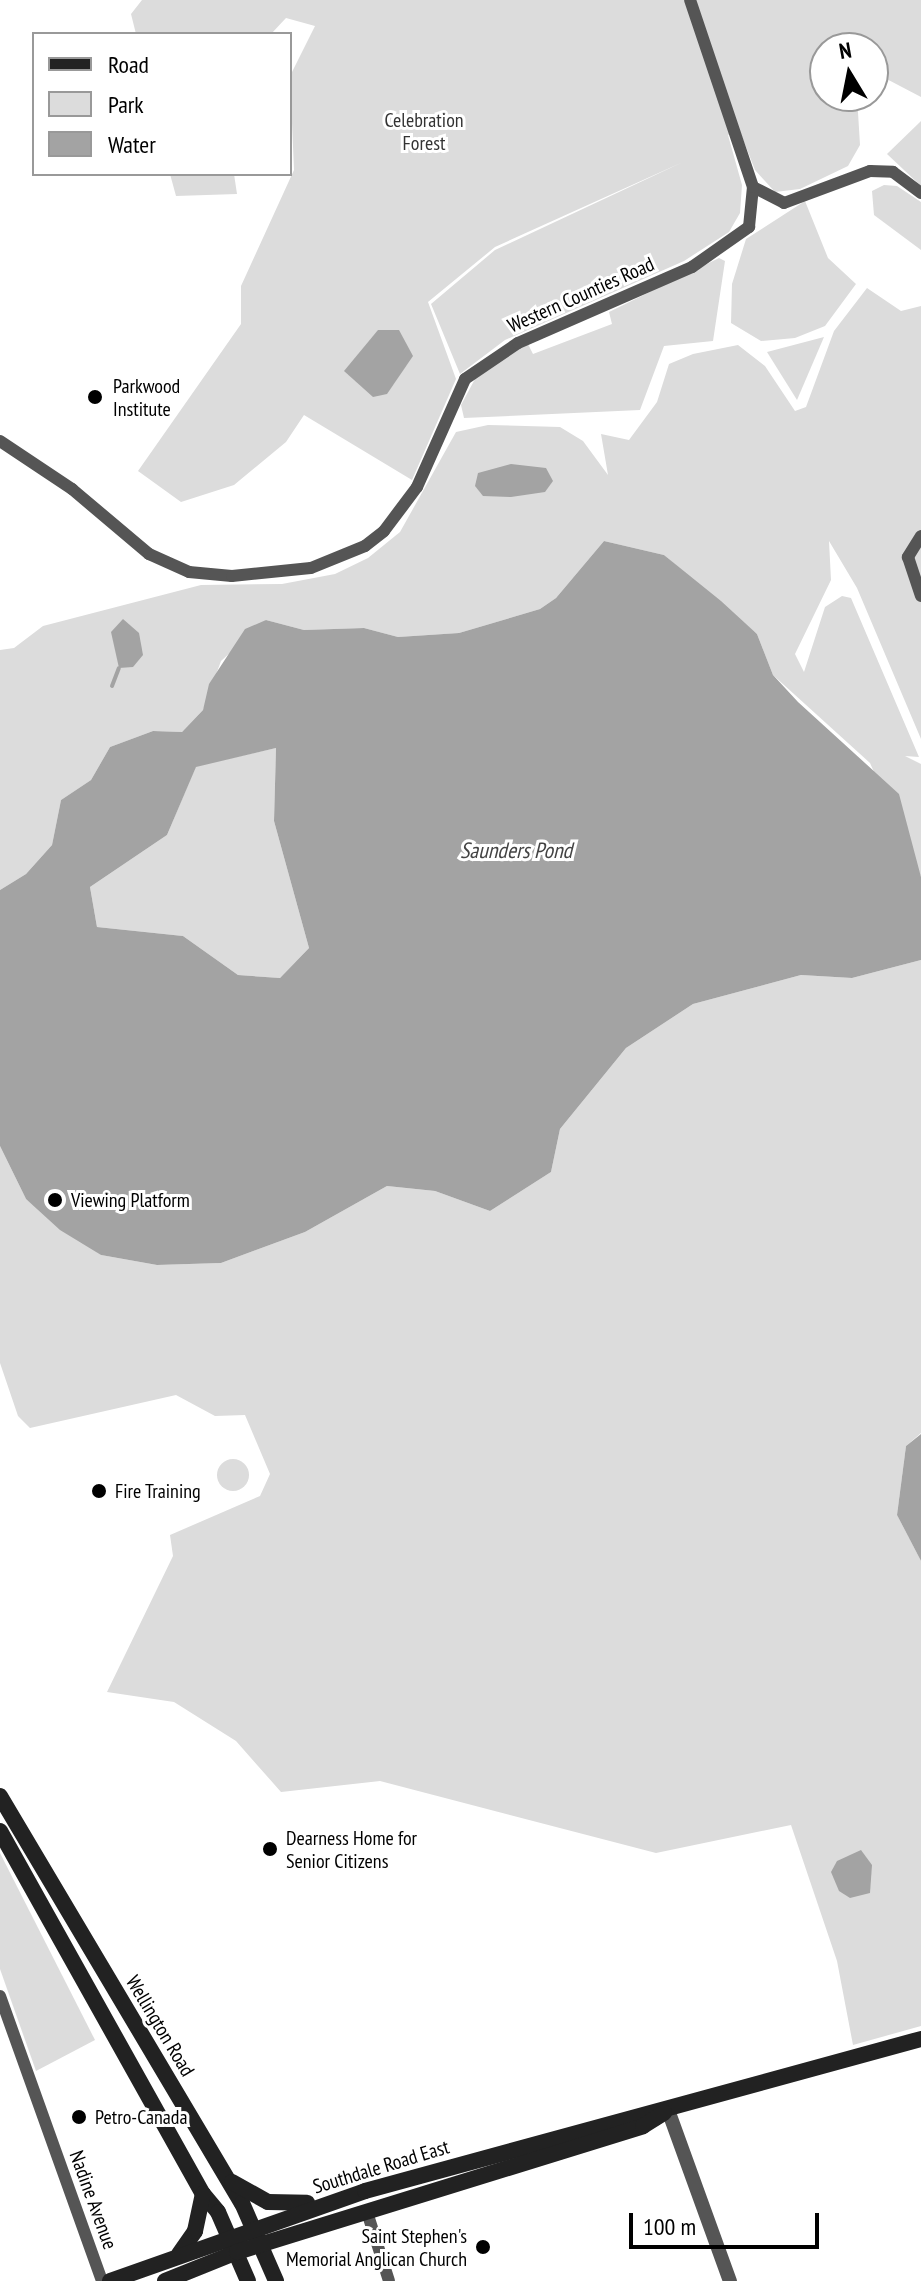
<!DOCTYPE html>
<style>
body{margin:0}
#map{position:relative;width:921px;height:2281px;overflow:hidden;background:#fff;font-family:"PT Sans Narrow",sans-serif}
div>[style]{position:absolute}
[style*='--x']{left:calc(var(--x)*1px);top:calc(var(--y)*1px);width:calc(var(--w)*1px);rotate:calc(var(--a)*1deg)}
.green>*{inset:0;background:#dcdcdc}
.round{border-radius:50%}
.water>*{inset:0;background:#a3a3a3}
.stream>*{height:4px;margin:-2px;padding:0 2px;transform-origin:2px;border-radius:2px;background:#a3a3a3}
.minor>*{height:12px;margin:-6px;padding:0 6px;transform-origin:6px;border-radius:6px;background:#555}
.tertiary>*{height:14px;margin:-7px;padding:0 7px;transform-origin:7px;border-radius:7px;background:#555}
.secondary>*{height:16px;margin:-8px;padding:0 8px;transform-origin:8px;border-radius:8px;background:#222}
.dots>*{width:22px;height:22px;translate:-50% -50%;box-sizing:border-box;border:4px solid #fff;border-radius:50%}
span{translate:-50% -50%;white-space:nowrap;text-align:center;line-height:1.15;-webkit-text-stroke:6px #fff;paint-order:stroke}
.park-label{font-size:20px;color:#333}
.street-label{font-size:20px;color:#000}
.poi-label{font-size:20px;color:#000}
.left{translate:0 -50%;text-align:left}
.right{translate:-100% -50%;text-align:right}
.water-label{font-size:22px;color:#444;font-style:italic}
.legend{position:absolute;left:32px;top:32px;width:260px;height:144px;box-sizing:border-box;background:#fff;border:2px solid #999;margin:0;padding:10px 14px;list-style:none;font-size:24px;color:#000}
.legend li{display:flex;align-items:center;gap:16px;height:40px}
.legend b{width:40px;border:2px solid #999}
.north{position:absolute;left:809px;top:32px;width:80px;height:80px;box-sizing:border-box;background:#fff;border:2px solid #999;border-radius:50%;rotate:350deg;font-size:22px;font-weight:700;line-height:32px;text-align:center;color:#000}
.north::after{content:'';display:block;margin:auto;width:28px;height:36px;background:#000;clip-path:polygon(50% 0,100% 100%,50% 72%,0 100%)}
.scale{position:absolute;left:629px;top:2213px;width:190px;height:36px;box-sizing:border-box;border:4px solid #000;border-top:0;padding-left:10px;font-size:24px;line-height:28px;white-space:nowrap;color:#000;-webkit-text-stroke:6px #fff;paint-order:stroke}
</style>
<div id="map">
<div class="green">
<i style="clip-path:polygon(142px 0,921px 0,921px 97px,879px 75px,873px 84px,873px 48px,825px 48px,825px 96px,857px 96px,860px 145px,848px 166px,800px 189px,775px 192px,755px 170px,739px 129px,728px 135px,742px 185px,740px 213px,729px 232px,684px 261px,505px 340px,460px 374px,431px 304px,495px 250px,683px 162px,495px 247px,428px 302px,456px 379px,412px 480px,304px 415px,286px 442px,234px 485px,181px 502px,138px 471px,241px 324px,241px 286px,294px 170px,290px 76px,315px 26px,286px 18px,271px 34px,136px 34px,131px 14px)"></i>
<i style="clip-path:polygon(921px 121px,921px 186px,887px 154px)"></i>
<i style="clip-path:polygon(170px 174px,234px 174px,237px 194px,176px 196px)"></i>
<i style="clip-path:polygon(884px 185px,897px 186px,921px 202px,921px 250px,874px 215px,872px 191px)"></i>
<i style="clip-path:polygon(805px 201px,828px 258px,856px 284px,825px 326px,795px 338px,761px 341px,731px 323px,732px 284px,746px 239px)"></i>
<i style="clip-path:polygon(719px 258px,725px 261px,713px 341px,664px 346px,640px 410px,464px 418px,461px 405px,475px 379px,510px 354px,528px 344px,533px 354px,612px 324px,609px 312px)"></i>
<i style="clip-path:polygon(867px 288px,901px 311px,921px 306px,921px 739px,857px 588px,829px 541px,831px 580px,795px 654px,804px 672px,825px 607px,842px 596px,851px 598px,919px 757px,905px 756px,921px 764px,921px 877px,870px 763px,773px 675px,757px 634px,664px 555px,604px 541px,556px 598px,540px 609px,459px 633px,398px 637px,364px 628px,304px 630px,266px 620px,221px 661px,203px 710px,182px 732px,153px 731px,110px 747px,91px 780px,61px 800px,52px 845px,26px 874px,0 890px,0 650px,14px 648px,43px 626px,201px 585px,282px 584px,335px 574px,368px 558px,400px 532px,456px 432px,488px 425px,560px 427px,583px 441px,608px 475px,601px 434px,629px 440px,657px 402px,669px 364px,693px 354px,738px 345px,765px 366px,795px 411px,806px 407px,834px 331px)"></i>
<i style="clip-path:polygon(824px 337px,797px 400px,767px 352px)"></i>
<i style="clip-path:polygon(276px 748px,274px 821px,309px 948px,280px 978px,238px 975px,183px 936px,97px 927px,90px 887px,167px 835px,196px 766px)"></i>
<i style="clip-path:polygon(921px 960px,921px 1433px,906px 1446px,897px 1515px,921px 1561px,921px 2026px,853px 2045px,837px 1961px,791px 1825px,656px 1853px,380px 1781px,281px 1792px,236px 1741px,174px 1702px,107px 1692px,173px 1556px,170px 1535px,260px 1496px,270px 1474px,245px 1415px,215px 1416px,176px 1395px,30px 1428px,18px 1416px,0 1363px,0 1146px,26px 1199px,101px 1255px,157px 1265px,221px 1263px,305px 1232px,387px 1186px,435px 1191px,490px 1211px,551px 1172px,560px 1129px,626px 1048px,693px 1004px,801px 975px,852px 978px)"></i>
<i class="round" style="left:217px;top:1459px;width:32px;height:32px"></i>
<i style="clip-path:polygon(0 1853px,95px 2040px,36px 2071px,0 1969px)"></i>
</div>
<div class="water">
<i style="clip-path:polygon(378px 330px,399px 330px,413px 356px,387px 394px,373px 397px,344px 371px)"></i>
<i style="clip-path:polygon(511px 464px,546px 468px,553px 481px,545px 492px,511px 497px,483px 496px,475px 486px,478px 473px)"></i>
<i style="clip-path:polygon(evenodd,604px 541px,664px 555px,721px 601px,757px 634px,773px 675px,798px 702px,899px 794px,921px 877px,921px 960px,852px 978px,801px 975px,693px 1004px,626px 1048px,560px 1129px,551px 1172px,490px 1211px,435px 1191px,387px 1186px,305px 1232px,221px 1263px,157px 1265px,101px 1255px,60px 1230px,26px 1199px,0 1146px,0 890px,26px 874px,52px 845px,61px 800px,91px 780px,110px 747px,153px 731px,182px 732px,203px 710px,209px 684px,245px 629px,266px 620px,304px 630px,364px 628px,398px 637px,459px 633px,540px 609px,556px 598px,604px 541px,276px 748px,274px 821px,309px 948px,280px 978px,238px 975px,183px 936px,97px 927px,90px 887px,167px 835px,196px 767px,276px 748px)"></i>
<i style="clip-path:polygon(123px 619px,139px 633px,143px 655px,133px 667px,119px 668px,111px 632px)"></i>
<i style="clip-path:polygon(921px 1434px,921px 1561px,897px 1515px,906px 1446px)"></i>
<i style="clip-path:polygon(861px 1850px,872px 1865px,870px 1893px,850px 1898px,839px 1891px,831px 1872px,837px 1861px)"></i>
</div>
<div class="stream">
<i style="--x:112;--y:686;--w:19;--a:-69"></i>
</div>
<div class="minor">
<i style="--x:753;--y:187;--w:35;--a:27"></i>
<i style="--x:784;--y:203;--w:92;--a:-20.4"></i>
<i style="--x:870;--y:171;--w:23;--a:2"></i>
<i style="--x:893;--y:172;--w:35;--a:37"></i>
<i style="--x:0;--y:441;--w:87;--a:33.7"></i>
<i style="--x:72;--y:489;--w:101;--a:40.2"></i>
<i style="--x:149;--y:554;--w:44;--a:24.2"></i>
<i style="--x:189;--y:572;--w:43;--a:5.3"></i>
<i style="--x:232;--y:576;--w:79;--a:-5.8"></i>
<i style="--x:311;--y:568;--w:58;--a:-22.2"></i>
<i style="--x:365;--y:546;--w:24;--a:-38"></i>
<i style="--x:384;--y:531;--w:55;--a:-53.1"></i>
<i style="--x:417;--y:487;--w:118;--a:-66"></i>
<i style="--x:465;--y:379;--w:64;--a:-34.2"></i>
<i style="--x:518;--y:343;--w:190;--a:-23.6"></i>
<i style="--x:692;--y:267;--w:70;--a:-35.1"></i>
<i style="--x:749;--y:227;--w:40;--a:-84.3"></i>
<i style="--x:753;--y:187;--w:197;--a:-108.6"></i>
<i style="--x:921;--y:536;--w:25;--a:122"></i>
<i style="--x:908;--y:557;--w:41;--a:71.6"></i>
<i style="--x:0;--y:1996;--w:303;--a:70.3"></i>
<i style="--x:367;--y:2212;--w:72;--a:72.3"></i>
</div>
<div class="tertiary">
<i style="--x:668;--y:2110;--w:182;--a:70.1"></i>
</div>
<div class="secondary">
<i style="--x:0;--y:1796;--w:474;--a:59.3"></i>
<i style="--x:242;--y:2203;--w:85;--a:66.4"></i>
<i style="--x:0;--y:1831;--w:416;--a:60.8"></i>
<i style="--x:203;--y:2194;--w:23;--a:50"></i>
<i style="--x:218;--y:2212;--w:75;--a:66.5"></i>
<i style="--x:232;--y:2182;--w:41;--a:29.1"></i>
<i style="--x:268;--y:2202;--w:39;--a:1"></i>
<i style="--x:179;--y:2254;--w:28;--a:-55"></i>
<i style="--x:195;--y:2231;--w:38;--a:-78"></i>
<i style="--x:110;--y:2281;--w:270;--a:-19.4"></i>
<i style="--x:365;--y:2191;--w:576;--a:-15.29"></i>
<i style="--x:165;--y:2281;--w:78;--a:-21.9"></i>
<i style="--x:237;--y:2252;--w:425;--a:-17.2"></i>
<i style="--x:643;--y:2126;--w:25;--a:-32"></i>
</div>
<div class="dots">
<i style="left:95px;top:397px;background:#000"></i>
<i style="left:55px;top:1200px;background:#000"></i>
<i style="left:99px;top:1491px;background:#000"></i>
<i style="left:270px;top:1849px;background:#000"></i>
<i style="left:79px;top:2117px;background:#000"></i>
<i style="left:483px;top:2247px;background:#000"></i>
</div>
<div class="park-label">
<span style="left:424px;top:132px">Celebration<br>Forest</span>
</div>
<div class="street-label">
<span style="left:581px;top:295px;rotate:-24deg">Western Counties Road</span>
<span style="left:160px;top:2026px;rotate:59deg">Wellington Road</span>
<span style="left:381px;top:2167px;rotate:-17deg">Southdale Road East</span>
<span style="left:93px;top:2200px;rotate:70deg">Nadine Avenue</span>
</div>
<div class="poi-label">
<span class="left" style="left:113px;top:398px">Parkwood<br>Institute</span>
<span class="left" style="left:71px;top:1200px">Viewing Platform</span>
<span class="left" style="left:115px;top:1491px">Fire Training</span>
<span class="left" style="left:286px;top:1850px">Dearness Home for<br>Senior Citizens</span>
<span class="left" style="left:95px;top:2117px">Petro-Canada</span>
<span class="right" style="left:467px;top:2248px">Saint Stephen's<br>Memorial Anglican Church</span>
</div>
<div class="water-label">
<span style="left:516px;top:851px">Saunders Pond</span>
</div>
<ul class="legend">
<li><b style="height:10px;background:#222"></b>Road</li>
<li><b style="height:22px;background:#dcdcdc"></b>Park</li>
<li><b style="height:22px;background:#a3a3a3"></b>Water</li>
</ul>
<div class="north">N</div>
<div class="scale">100 m</div>
</div>
